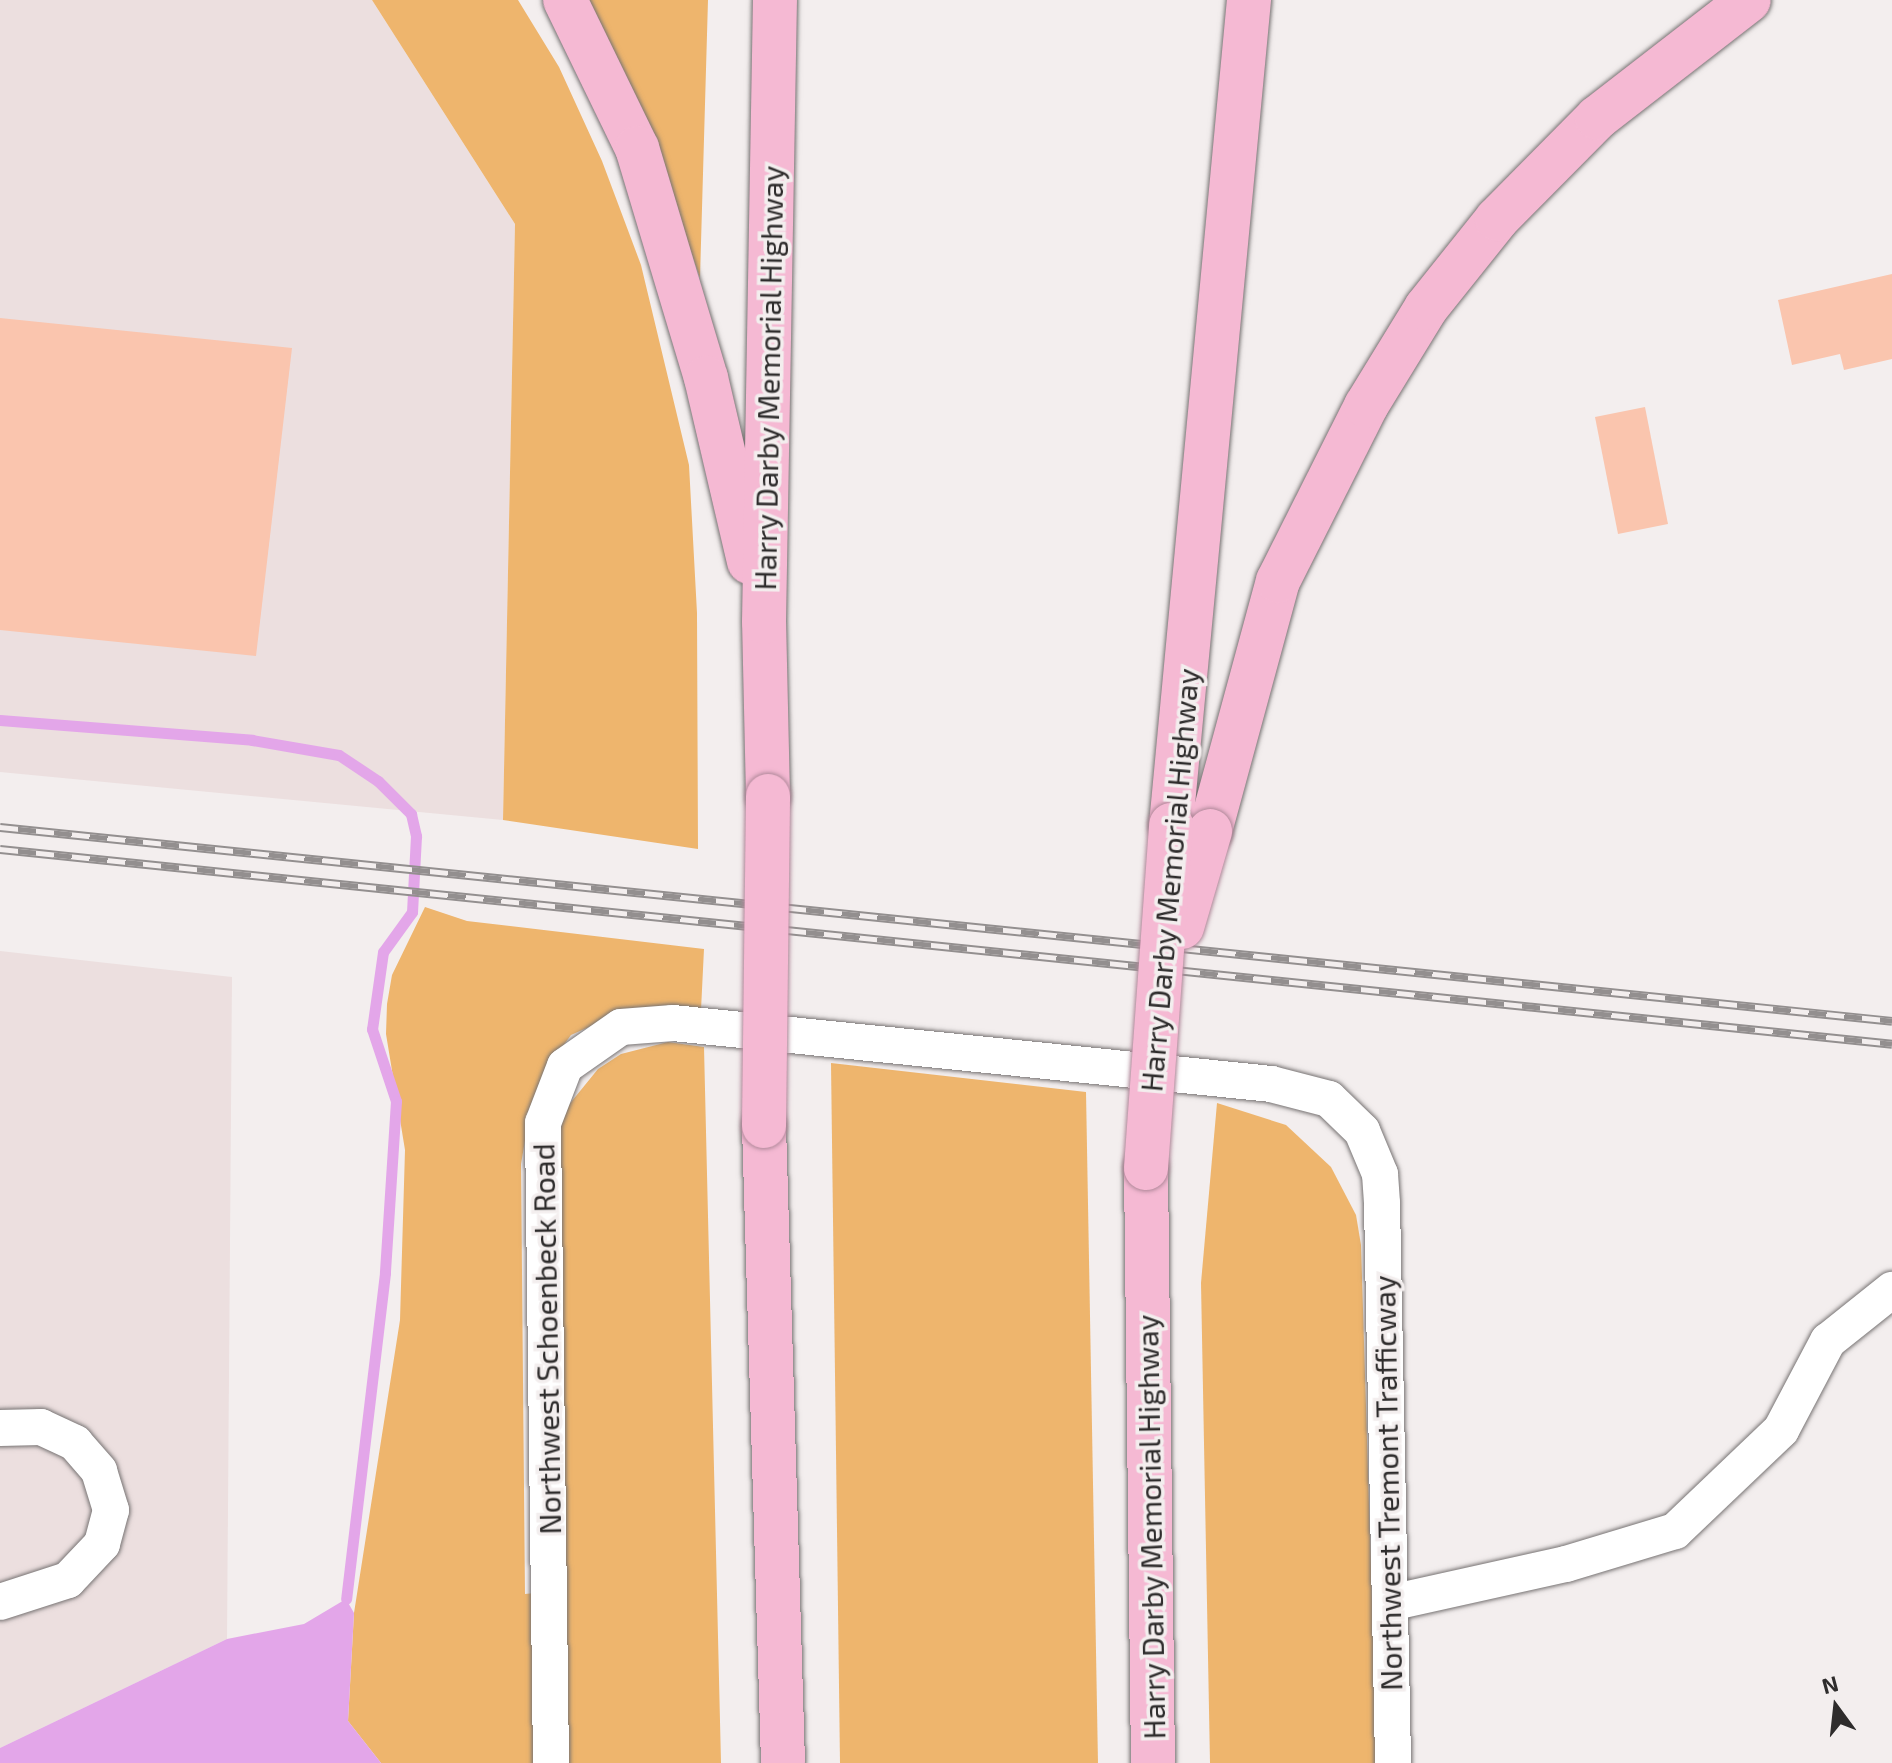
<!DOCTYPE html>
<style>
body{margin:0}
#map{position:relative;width:1892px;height:1763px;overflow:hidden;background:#f3eeee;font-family:"Exo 2",sans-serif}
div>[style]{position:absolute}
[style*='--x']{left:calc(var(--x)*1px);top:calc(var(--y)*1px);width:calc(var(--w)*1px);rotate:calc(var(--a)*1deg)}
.built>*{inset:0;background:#ecdfdf}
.green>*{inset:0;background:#eeb56d}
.water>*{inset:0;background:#e3a6e9}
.stream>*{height:11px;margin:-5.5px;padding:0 5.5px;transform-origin:5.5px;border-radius:5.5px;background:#e3a6e9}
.building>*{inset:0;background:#fac5ae}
.roads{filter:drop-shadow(0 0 2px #777373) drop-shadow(0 0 2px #777373)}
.minor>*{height:36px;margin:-18px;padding:0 18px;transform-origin:18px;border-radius:18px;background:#fff}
.highway>*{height:44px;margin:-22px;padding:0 22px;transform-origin:22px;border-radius:22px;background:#f5b9d3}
.rail>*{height:9px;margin-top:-4.5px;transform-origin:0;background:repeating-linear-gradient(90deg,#f3eeee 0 18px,#938f8f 0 36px);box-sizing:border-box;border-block:2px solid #938f8f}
.bridges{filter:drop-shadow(0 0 2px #af8899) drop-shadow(0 0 2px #af8899)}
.highway-bridge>*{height:44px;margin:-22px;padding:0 22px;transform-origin:22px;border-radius:22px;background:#f5b9d3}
span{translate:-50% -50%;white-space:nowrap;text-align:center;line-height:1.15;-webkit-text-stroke:7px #f3eeee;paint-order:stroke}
.street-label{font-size:30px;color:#2e2c2c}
.north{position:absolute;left:1796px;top:1667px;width:80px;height:80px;-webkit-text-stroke:6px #f3eeee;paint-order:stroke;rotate:345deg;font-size:22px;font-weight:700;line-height:32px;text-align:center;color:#2e2c2c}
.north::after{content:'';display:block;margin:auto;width:28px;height:36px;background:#2e2c2c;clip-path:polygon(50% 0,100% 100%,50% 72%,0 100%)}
</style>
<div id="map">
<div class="built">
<i style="clip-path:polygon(0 0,372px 0,515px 224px,503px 820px,0 772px)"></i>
<i style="clip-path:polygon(0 951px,232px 977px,227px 1639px,0 1748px)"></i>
</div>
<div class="green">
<i style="clip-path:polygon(372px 0,518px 0,559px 67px,602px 161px,641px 265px,689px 465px,697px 613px,698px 849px,503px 820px,515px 224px)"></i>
<i style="clip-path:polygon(584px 0,708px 0,700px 278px,645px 118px)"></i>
<i style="clip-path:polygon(425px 907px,467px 921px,704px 949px,701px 1010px,627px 1010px,571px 1035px,555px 1057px,527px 1129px,521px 1164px,525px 1594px,565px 1590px,559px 1144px,563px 1112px,598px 1069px,621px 1054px,668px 1042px,704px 1047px,721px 1763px,381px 1763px,348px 1721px,354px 1613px,400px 1320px,405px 1150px,386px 1034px,387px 1004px,392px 975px)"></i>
<i style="clip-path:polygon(831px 1063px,1086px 1092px,1098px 1763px,840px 1763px)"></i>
<i style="clip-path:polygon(1217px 1103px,1286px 1125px,1331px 1167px,1356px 1215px,1361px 1245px,1377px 1763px,1210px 1763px,1201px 1283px)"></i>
</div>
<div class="water">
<i style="clip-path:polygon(346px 1599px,354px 1613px,348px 1721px,381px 1763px,0 1763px,0 1748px,227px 1639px,304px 1624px)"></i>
</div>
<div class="stream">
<i style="--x:0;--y:720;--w:253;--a:4.5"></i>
<i style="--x:252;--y:740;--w:88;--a:9.8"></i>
<i style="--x:339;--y:755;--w:47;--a:33.7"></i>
<i style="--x:378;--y:781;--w:47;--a:45"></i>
<i style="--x:411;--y:814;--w:23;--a:77"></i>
<i style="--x:416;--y:836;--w:76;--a:93"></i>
<i style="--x:412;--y:912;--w:49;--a:125.9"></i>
<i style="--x:383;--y:952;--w:78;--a:98.1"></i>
<i style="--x:372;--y:1029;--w:76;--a:71.6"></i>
<i style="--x:396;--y:1101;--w:172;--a:93.7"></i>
<i style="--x:385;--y:1273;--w:328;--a:96.8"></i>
</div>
<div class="building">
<i style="clip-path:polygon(1892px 274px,1892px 359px,1844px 370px,1840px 354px,1792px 365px,1778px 300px)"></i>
<i style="clip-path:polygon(0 318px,292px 348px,256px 656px,0 630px)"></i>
<i style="clip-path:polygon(1645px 407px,1668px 524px,1618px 534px,1595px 417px)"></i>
</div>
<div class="roads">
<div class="minor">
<i style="--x:0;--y:1428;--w:41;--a:-1.4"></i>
<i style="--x:41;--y:1427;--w:38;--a:25"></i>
<i style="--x:75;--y:1443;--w:37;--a:49"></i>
<i style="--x:99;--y:1471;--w:41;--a:72.9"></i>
<i style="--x:111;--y:1510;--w:35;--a:105"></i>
<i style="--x:102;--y:1544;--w:50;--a:133.4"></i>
<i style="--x:68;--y:1580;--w:71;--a:162.1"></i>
<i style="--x:1390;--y:1603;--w:180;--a:-12.5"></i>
<i style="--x:1566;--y:1564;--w:114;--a:-16.8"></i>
<i style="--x:1675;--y:1531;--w:146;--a:-43.6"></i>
<i style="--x:1781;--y:1430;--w:101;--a:-62.2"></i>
<i style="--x:1828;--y:1341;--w:82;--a:-38.6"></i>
<i style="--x:551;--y:1763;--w:640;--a:-90.72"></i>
<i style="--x:543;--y:1123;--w:61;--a:-68.9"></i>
<i style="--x:565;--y:1066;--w:68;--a:-34.9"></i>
<i style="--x:621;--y:1027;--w:52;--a:-4.4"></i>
<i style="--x:673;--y:1023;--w:601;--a:5.82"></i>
<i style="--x:1271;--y:1084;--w:60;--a:14.5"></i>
<i style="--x:1329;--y:1099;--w:46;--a:44.1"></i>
<i style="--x:1362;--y:1131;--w:47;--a:67.3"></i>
<i style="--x:1380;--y:1174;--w:30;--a:86"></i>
<i style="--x:1382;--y:1204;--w:559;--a:88.87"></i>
</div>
<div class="highway">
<i style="--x:565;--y:0;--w:165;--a:64.1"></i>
<i style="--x:637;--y:148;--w:240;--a:73.3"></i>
<i style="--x:706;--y:378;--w:189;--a:76.8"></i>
<i style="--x:768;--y:796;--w:174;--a:-91.3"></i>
<i style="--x:764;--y:622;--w:622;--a:-88.99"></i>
<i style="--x:1171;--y:825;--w:829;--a:-84.6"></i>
<i style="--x:1210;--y:831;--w:259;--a:-74.8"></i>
<i style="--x:1278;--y:581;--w:196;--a:-63.3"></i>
<i style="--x:1366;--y:406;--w:115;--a:-58.5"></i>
<i style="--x:1426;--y:308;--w:114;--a:-51.4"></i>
<i style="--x:1497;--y:219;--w:142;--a:-45.3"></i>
<i style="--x:1597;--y:118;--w:192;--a:-37.8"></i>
<i style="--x:764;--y:1126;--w:637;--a:88.29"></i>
<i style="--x:1146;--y:1168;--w:595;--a:89.33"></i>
</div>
</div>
<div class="rail">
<i style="--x:0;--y:827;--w:1902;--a:5.85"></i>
<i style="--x:0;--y:849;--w:1902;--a:5.88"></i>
</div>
<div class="bridges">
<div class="highway-bridge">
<i style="--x:1182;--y:927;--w:100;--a:-73.7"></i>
<i style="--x:764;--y:1126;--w:330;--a:-89.3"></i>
<i style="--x:1146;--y:1168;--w:344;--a:-85.8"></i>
</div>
</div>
<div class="street-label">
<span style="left:768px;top:378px;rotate:-89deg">Harry Darby Memorial Highway</span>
<span style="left:1169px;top:880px;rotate:-85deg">Harry Darby Memorial Highway</span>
<span style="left:546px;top:1339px;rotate:-91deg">Northwest Schoenbeck Road</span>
<span style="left:1387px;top:1483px;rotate:-91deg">Northwest Tremont Trafficway</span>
<span style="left:1150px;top:1527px;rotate:-91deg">Harry Darby Memorial Highway</span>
</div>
<div class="north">N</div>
</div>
